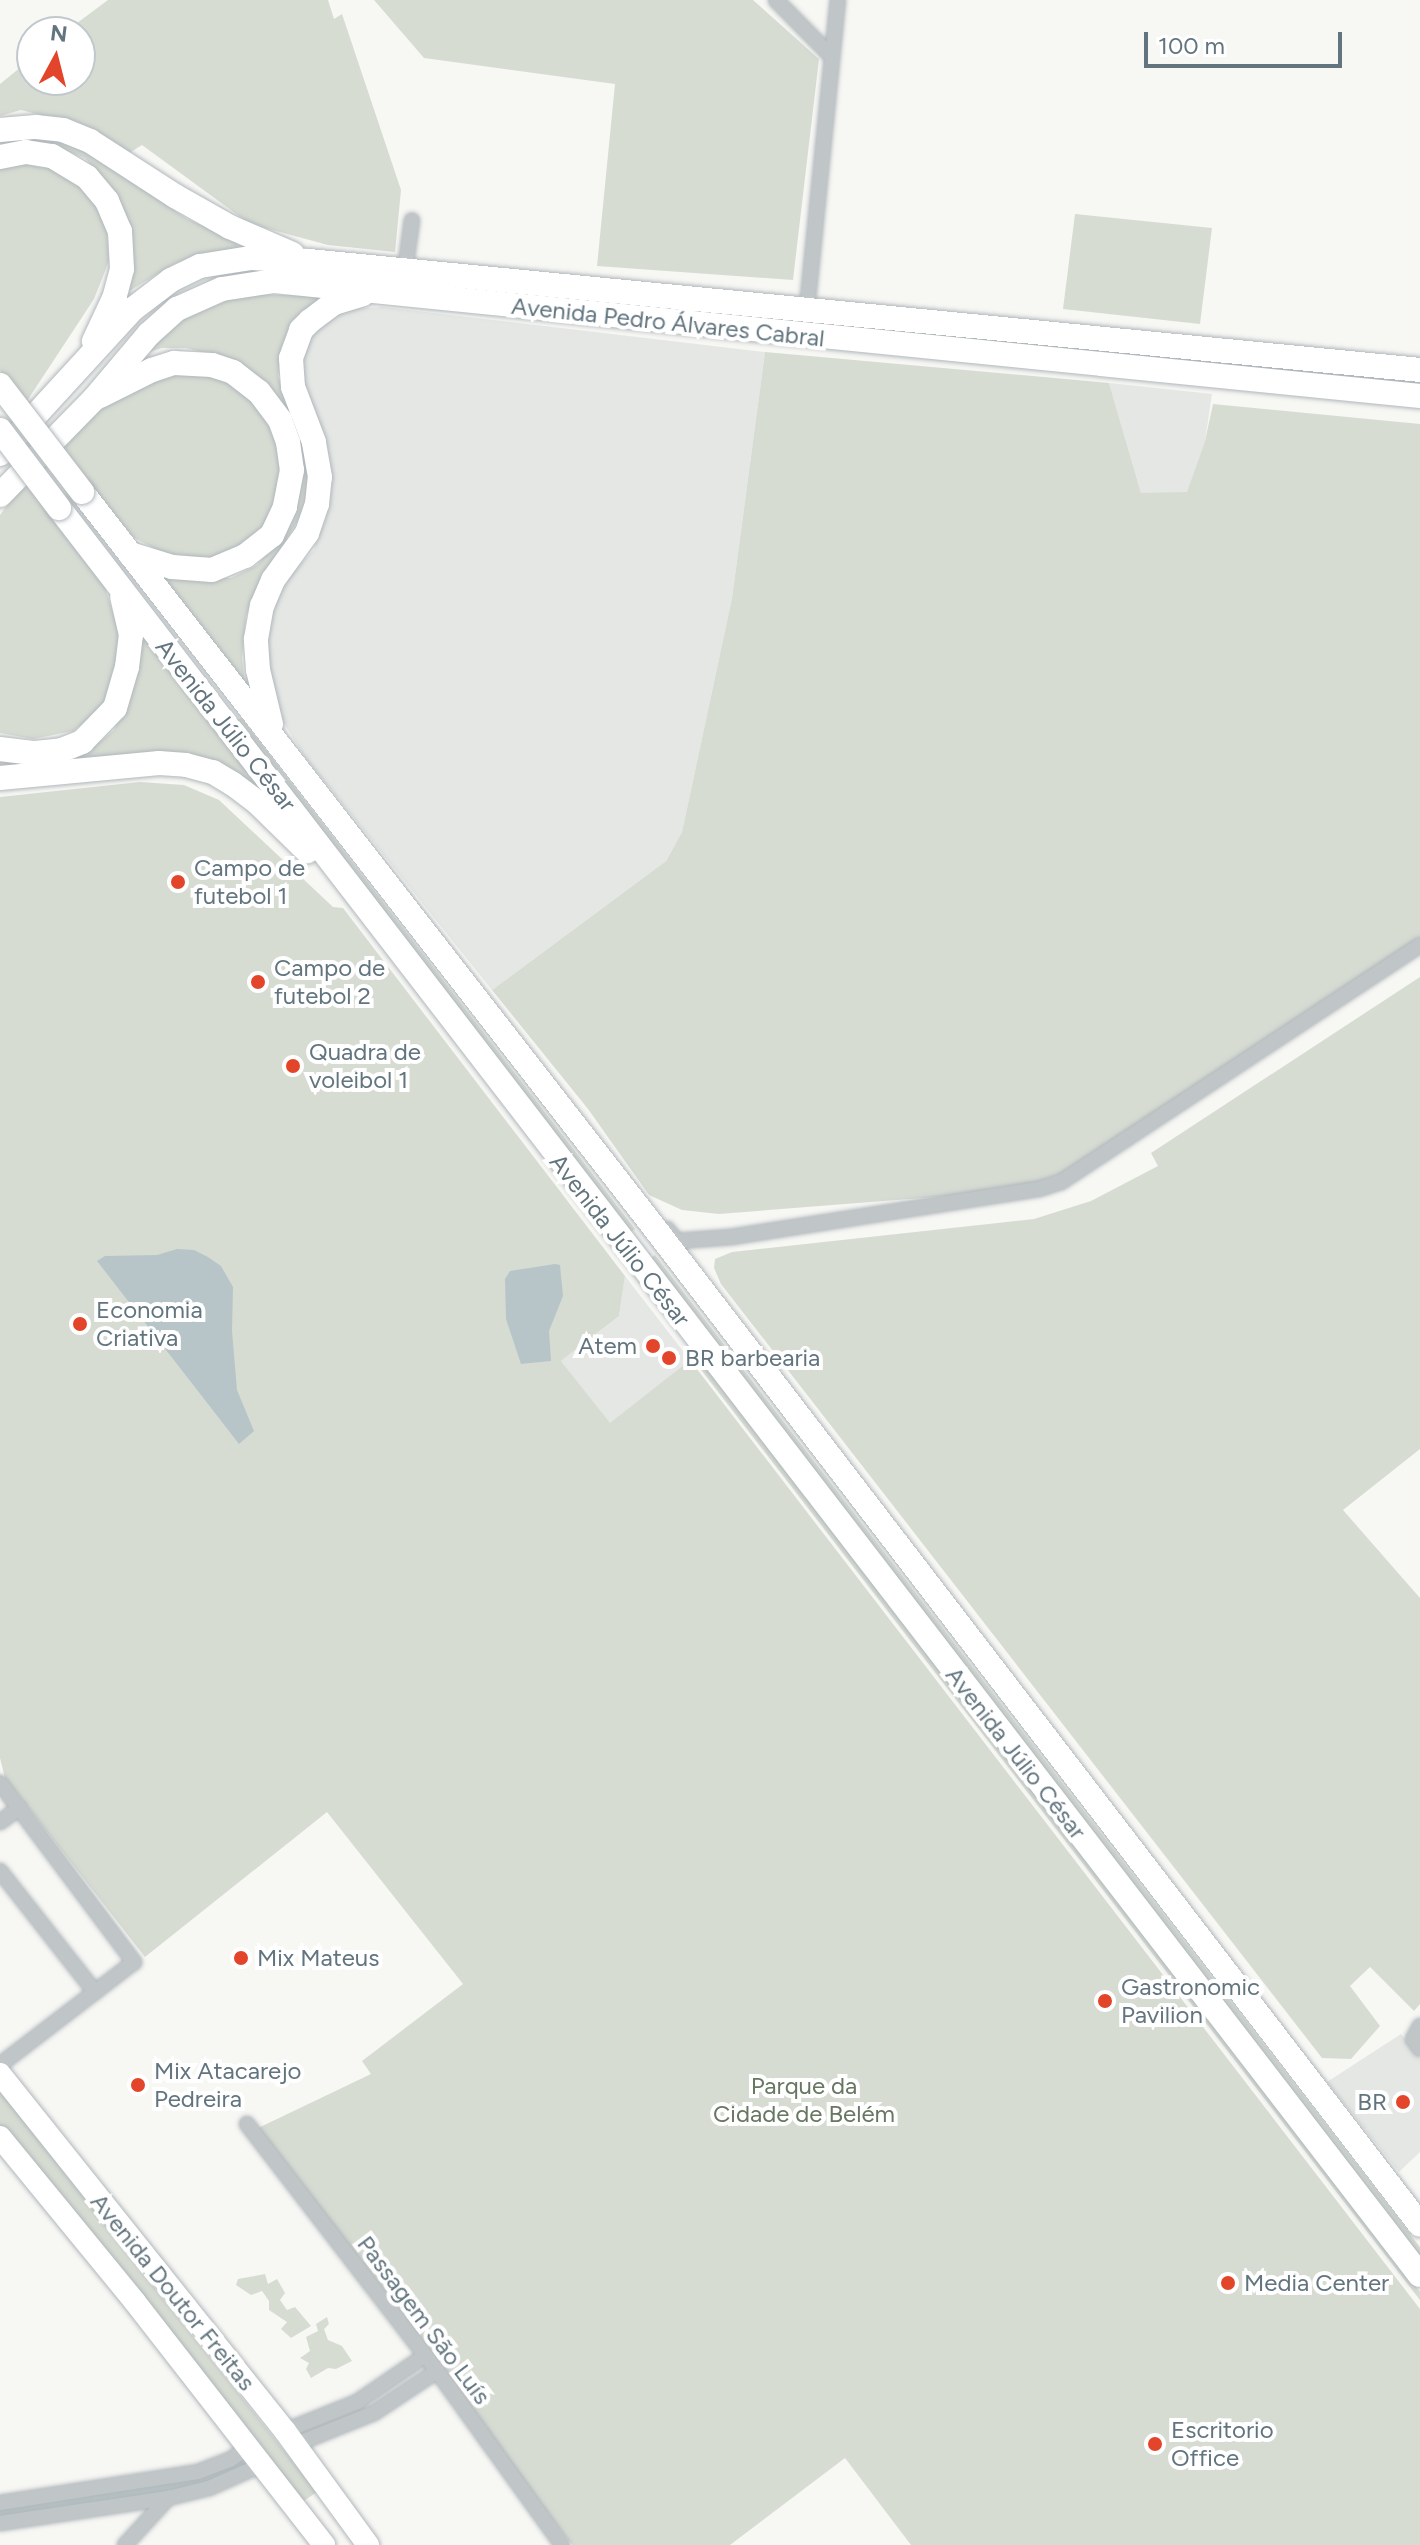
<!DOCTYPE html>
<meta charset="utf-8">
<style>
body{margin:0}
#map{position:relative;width:1420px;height:2545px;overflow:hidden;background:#f7f7f4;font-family:Figtree,sans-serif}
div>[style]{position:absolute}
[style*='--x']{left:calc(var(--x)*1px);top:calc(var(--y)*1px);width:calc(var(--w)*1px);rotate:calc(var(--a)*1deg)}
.built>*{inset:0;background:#e5e7e5}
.green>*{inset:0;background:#d7dcd3}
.water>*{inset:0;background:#b7c5c8}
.roads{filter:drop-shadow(0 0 2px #b0b7bb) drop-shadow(0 0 2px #b0b7bb)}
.minor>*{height:14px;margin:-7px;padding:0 7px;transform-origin:7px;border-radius:7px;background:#c0c5c8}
.secondary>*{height:22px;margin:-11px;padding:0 11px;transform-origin:11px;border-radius:11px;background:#fff}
.primary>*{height:24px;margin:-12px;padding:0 12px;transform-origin:12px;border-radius:12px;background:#fff}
.bridges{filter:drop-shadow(0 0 2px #b1b7ba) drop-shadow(0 0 2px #b1b7ba)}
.primary-bridge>*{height:24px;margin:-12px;padding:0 12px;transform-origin:12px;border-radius:12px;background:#fff}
.dots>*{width:22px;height:22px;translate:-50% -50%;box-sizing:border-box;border:4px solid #fff;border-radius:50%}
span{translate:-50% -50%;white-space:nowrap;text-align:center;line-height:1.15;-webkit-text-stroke:8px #fff;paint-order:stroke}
.street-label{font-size:24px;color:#62757f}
.poi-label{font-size:24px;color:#62757f}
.left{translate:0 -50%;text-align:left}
.right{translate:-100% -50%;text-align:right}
.park-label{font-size:24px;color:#677761}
.north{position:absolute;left:16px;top:16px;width:80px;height:80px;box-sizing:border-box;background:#fff;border:2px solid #c0c8cc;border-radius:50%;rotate:7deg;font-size:22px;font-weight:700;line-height:32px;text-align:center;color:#62757f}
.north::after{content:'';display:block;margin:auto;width:28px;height:36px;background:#e24529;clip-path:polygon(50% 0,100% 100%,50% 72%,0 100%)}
.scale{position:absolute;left:1144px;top:32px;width:198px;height:36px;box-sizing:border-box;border:4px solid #62757f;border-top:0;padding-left:10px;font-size:24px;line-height:28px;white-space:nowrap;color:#62757f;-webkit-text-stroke:6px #fff;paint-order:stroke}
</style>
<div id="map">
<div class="built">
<i style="clip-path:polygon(383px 307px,765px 352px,732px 598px,682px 832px,666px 861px,492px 990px,305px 757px,275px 709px,266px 660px,271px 617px,283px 581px,314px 550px,329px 485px,297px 373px,306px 338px,342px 309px)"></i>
<i style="clip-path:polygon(1109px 383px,1212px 394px,1205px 441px,1187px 493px,1141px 493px)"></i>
<i style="clip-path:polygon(625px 1276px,690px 1360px,610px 1424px,561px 1361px,619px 1316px)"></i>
<i style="clip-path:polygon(1401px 2034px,1420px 2058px,1420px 2152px,1399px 2172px,1327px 2082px)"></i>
</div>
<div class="green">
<i style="clip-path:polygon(108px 0,328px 0,334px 19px,342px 14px,401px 190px,395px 252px,328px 245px,250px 224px,142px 145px,126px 155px,84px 126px,21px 110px,0 116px,0 84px,32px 58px,32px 80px,80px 80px,80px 32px,65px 32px)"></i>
<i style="clip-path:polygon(374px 0,753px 0,819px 59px,793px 280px,597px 266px,615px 84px,424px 58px)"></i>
<i style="clip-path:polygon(39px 134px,85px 150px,187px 219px,238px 240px,237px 250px,202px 254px,174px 264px,121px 296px,122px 211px,109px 184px,85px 158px,50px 144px,20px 140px)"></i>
<i style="clip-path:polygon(22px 160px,51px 167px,83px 181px,97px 204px,107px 232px,109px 261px,94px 299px,25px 404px,0 370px,0 166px)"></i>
<i style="clip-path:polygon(1075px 214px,1212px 228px,1200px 324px,1063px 309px)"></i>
<i style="clip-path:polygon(242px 294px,328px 296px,295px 320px,281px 348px,278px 377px,299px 428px,309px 474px,305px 510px,263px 575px,246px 616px,242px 658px,246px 692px,153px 571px,185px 578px,231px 578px,257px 565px,286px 532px,300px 458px,235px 361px,186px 348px,162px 348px,134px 357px,188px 314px)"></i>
<i style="clip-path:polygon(765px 352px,1109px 383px,1141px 493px,1187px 492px,1205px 441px,1213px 404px,1420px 424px,1420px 938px,1072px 1170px,1012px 1191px,719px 1214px,682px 1210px,649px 1195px,588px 1109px,492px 990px,666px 861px,682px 832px,732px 598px)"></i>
<i style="clip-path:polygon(188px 372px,223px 379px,257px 404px,273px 434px,284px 470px,271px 515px,252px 538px,225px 556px,195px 559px,161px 552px,133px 537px,59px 446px,109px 398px,154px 375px)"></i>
<i style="clip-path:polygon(25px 480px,105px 587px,118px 630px,119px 664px,107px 705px,73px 731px,33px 739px,0 733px,0 515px)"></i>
<i style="clip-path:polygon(141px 634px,262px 791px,201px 762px,0 770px,0 762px,37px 761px,91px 749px,114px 730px,132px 688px)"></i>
<i style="clip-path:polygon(241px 718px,635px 1229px,629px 1234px,235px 722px)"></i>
<i style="clip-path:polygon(140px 782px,184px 785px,219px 800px,333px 907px,343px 908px,625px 1276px,619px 1316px,561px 1361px,610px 1423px,690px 1360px,1420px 2309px,1420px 2545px,911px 2545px,845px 2458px,730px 2545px,572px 2545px,417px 2340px,252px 2131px,371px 2074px,362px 2061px,463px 1984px,327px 1812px,145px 1957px,5px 1778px,0 1758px,0 797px)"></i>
<i style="clip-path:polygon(1420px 977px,1420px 1449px,1343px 1510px,1420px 1598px,1420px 2004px,1414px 2011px,1370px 1967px,1350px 1986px,1380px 2026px,1351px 2059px,1322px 2058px,721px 1284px,714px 1268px,715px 1259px,732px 1252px,1034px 1219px,1091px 1201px,1158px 1166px,1151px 1153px)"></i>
<i style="clip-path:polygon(655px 1255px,1420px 2247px,1420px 2258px,649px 1259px)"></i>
<i style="clip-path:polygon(697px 1355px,1420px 2292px,1420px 2300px,692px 1358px)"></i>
<i style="clip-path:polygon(0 2090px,160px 2295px,317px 2492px,299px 2504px,0 2131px)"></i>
<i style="clip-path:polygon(265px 2274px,268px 2284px,277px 2279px,285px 2293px,280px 2300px,287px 2310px,295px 2307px,311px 2326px,291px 2338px,281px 2329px,287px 2322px,269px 2310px,269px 2301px,262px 2291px,251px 2295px,236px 2285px,238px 2279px)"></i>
<i style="clip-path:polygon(327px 2317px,329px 2324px,324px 2329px,328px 2340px,342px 2346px,352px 2361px,336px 2369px,328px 2368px,311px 2378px,306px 2369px,309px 2363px,300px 2358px,310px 2351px,306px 2337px,318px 2331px,316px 2324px)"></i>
</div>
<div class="water">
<i style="clip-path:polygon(177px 1249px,194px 1250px,208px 1257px,221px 1266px,233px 1287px,232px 1331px,237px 1390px,254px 1431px,239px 1444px,97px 1261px,105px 1256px,157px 1255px)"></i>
<i style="clip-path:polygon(555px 1264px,560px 1265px,563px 1296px,549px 1331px,551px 1361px,521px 1364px,506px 1319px,505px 1279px,510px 1271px)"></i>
<i style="clip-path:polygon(241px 2459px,248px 2467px,190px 2488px,0 2517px,0 2508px)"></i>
</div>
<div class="roads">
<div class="minor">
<i style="--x:776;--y:0;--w:77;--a:45.5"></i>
<i style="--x:405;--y:270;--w:50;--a:-82"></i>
<i style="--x:807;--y:309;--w:311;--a:-84.3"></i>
<i style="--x:667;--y:1229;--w:16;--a:50"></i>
<i style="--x:677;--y:1241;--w:54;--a:-4.2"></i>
<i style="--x:731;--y:1237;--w:312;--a:-8.9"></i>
<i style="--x:1039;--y:1189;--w:23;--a:-18"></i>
<i style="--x:1061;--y:1182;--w:430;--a:-33.4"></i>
<i style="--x:0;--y:1783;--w:224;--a:53.2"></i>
<i style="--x:134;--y:1962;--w:169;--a:142.5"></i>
<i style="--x:0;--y:1822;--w:24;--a:-36"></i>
<i style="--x:0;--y:1871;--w:154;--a:51.9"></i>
<i style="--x:1420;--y:2026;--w:15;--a:118"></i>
<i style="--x:1413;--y:2039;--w:12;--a:55"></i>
<i style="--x:247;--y:2124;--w:312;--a:52.4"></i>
<i style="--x:437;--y:2371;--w:214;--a:54.3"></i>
<i style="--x:285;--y:2431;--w:78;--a:-21.9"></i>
<i style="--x:357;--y:2402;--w:80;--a:-34.3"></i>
<i style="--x:294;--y:2445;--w:86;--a:-21.8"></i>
<i style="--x:374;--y:2413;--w:76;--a:-33.7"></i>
<i style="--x:0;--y:2503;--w:200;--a:-8.9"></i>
<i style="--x:198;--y:2472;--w:34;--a:-21"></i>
<i style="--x:230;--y:2460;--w:21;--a:-35"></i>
<i style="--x:0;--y:2523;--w:170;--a:-8.5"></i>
<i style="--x:168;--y:2498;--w:42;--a:-13.7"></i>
<i style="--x:209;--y:2488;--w:57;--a:-23.9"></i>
<i style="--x:125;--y:2545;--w:64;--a:-47.5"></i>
</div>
<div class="secondary">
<i style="--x:0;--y:2074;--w:457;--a:51.4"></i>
<i style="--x:285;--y:2431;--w:141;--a:53.9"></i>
<i style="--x:0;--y:2137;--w:213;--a:50.7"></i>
<i style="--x:135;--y:2302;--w:308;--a:52.1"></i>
</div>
<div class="primary">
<i style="--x:0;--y:130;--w:36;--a:-5"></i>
<i style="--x:36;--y:127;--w:27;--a:6"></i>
<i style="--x:63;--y:130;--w:29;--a:22"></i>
<i style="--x:90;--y:141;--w:101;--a:32.9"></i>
<i style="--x:175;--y:196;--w:63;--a:29.4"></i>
<i style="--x:230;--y:227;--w:68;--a:23.5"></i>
<i style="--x:0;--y:157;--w:26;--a:-11"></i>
<i style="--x:26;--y:152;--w:26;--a:9"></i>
<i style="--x:52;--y:156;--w:41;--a:31"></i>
<i style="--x:87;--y:177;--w:31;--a:50"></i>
<i style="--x:107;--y:201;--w:33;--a:67"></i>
<i style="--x:120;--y:231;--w:38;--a:87"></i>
<i style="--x:122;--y:269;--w:28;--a:105"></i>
<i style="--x:115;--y:296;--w:50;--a:115"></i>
<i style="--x:100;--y:396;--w:58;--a:-26.6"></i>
<i style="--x:152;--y:370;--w:23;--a:-18"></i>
<i style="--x:174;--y:363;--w:38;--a:3"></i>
<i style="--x:212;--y:365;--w:22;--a:18"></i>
<i style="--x:233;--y:372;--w:33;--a:38"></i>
<i style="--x:259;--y:392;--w:35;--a:53"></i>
<i style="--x:280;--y:420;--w:23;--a:70"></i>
<i style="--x:288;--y:442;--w:28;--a:82"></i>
<i style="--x:292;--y:470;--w:38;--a:101"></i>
<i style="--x:285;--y:507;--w:31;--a:115"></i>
<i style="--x:272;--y:535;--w:34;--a:142"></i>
<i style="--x:245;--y:556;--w:36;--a:157"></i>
<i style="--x:212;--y:570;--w:40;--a:-175.7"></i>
<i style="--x:172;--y:567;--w:44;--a:-162.8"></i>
<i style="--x:0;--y:454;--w:197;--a:-47.5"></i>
<i style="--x:133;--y:309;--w:48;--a:-37.3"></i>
<i style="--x:171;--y:280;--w:32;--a:-26"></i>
<i style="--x:200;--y:266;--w:52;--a:-8.9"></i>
<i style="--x:251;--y:258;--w:58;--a:3"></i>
<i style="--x:309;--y:261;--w:1116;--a:5.6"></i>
<i style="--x:82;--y:492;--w:930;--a:52.12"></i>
<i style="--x:653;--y:1226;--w:1259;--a:52.48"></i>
<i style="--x:0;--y:495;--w:134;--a:-45.6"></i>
<i style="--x:94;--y:399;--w:85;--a:-49.8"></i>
<i style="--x:149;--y:334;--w:38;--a:-42"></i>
<i style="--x:177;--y:309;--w:49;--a:-24"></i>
<i style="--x:222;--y:289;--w:53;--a:-8.7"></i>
<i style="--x:274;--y:281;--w:1152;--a:5.73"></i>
<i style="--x:59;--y:508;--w:2230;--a:52.4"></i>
<i style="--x:271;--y:724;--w:56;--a:-103.5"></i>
<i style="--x:258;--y:670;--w:31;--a:-94"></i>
<i style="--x:256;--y:639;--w:34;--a:-80"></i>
<i style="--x:262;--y:606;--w:28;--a:-67"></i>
<i style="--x:273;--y:580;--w:58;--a:-54.1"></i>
<i style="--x:307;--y:533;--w:31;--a:-71"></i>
<i style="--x:317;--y:504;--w:27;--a:-84"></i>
<i style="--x:320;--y:477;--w:36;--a:-100"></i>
<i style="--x:314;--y:442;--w:59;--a:-110.9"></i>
<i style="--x:293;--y:387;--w:29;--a:-94"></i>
<i style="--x:291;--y:358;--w:30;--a:-70"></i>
<i style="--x:301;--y:330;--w:13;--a:-45"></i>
<i style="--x:310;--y:321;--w:30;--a:-37"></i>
<i style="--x:334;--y:303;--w:30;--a:-17"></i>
<i style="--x:0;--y:749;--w:35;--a:7"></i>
<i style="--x:35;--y:753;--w:27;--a:-6"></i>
<i style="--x:62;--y:750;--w:22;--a:-22"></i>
<i style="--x:82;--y:742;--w:47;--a:-45.9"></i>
<i style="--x:115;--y:708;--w:43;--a:-73.7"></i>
<i style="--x:127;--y:667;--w:32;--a:-83"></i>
<i style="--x:131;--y:635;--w:39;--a:-103"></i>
<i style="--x:0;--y:778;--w:160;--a:-5.4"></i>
<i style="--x:159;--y:763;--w:27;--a:4"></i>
<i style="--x:186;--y:765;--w:28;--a:15"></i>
<i style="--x:213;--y:772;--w:23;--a:31"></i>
<i style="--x:233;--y:784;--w:31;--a:37"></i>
<i style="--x:258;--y:803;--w:69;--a:44.4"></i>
</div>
</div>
<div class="bridges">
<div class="primary-bridge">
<i style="--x:0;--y:385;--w:135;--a:52.5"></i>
<i style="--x:0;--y:430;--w:98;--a:52.9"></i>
</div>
</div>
<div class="dots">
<i style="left:178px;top:882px;background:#e24529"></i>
<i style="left:258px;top:982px;background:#e24529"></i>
<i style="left:293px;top:1066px;background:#e24529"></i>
<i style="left:80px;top:1324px;background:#e24529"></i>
<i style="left:653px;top:1346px;background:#e24529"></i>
<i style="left:669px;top:1358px;background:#e24529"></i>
<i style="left:241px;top:1958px;background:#e24529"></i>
<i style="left:1105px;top:2001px;background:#e24529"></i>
<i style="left:138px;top:2085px;background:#e24529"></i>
<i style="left:1403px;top:2102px;background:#e24529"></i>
<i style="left:1228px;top:2283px;background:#e24529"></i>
<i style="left:1155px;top:2444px;background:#e24529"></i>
</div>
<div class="street-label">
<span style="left:668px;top:322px;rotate:6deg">Avenida Pedro Álvares Cabral</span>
<span style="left:226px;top:725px;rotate:52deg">Avenida Júlio César</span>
<span style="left:620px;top:1240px;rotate:52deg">Avenida Júlio César</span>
<span style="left:1016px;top:1753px;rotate:52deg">Avenida Júlio César</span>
<span style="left:173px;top:2292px;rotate:51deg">Avenida Doutor Freitas</span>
<span style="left:424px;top:2320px;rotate:53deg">Passagem São Luís</span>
</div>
<div class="poi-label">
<span class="left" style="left:194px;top:882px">Campo de<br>futebol 1</span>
<span class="left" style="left:274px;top:982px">Campo de<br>futebol 2</span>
<span class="left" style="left:309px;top:1066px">Quadra de<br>voleibol 1</span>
<span class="left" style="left:96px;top:1324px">Economia<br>Criativa</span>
<span class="right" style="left:637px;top:1346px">Atem</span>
<span class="left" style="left:685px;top:1358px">BR barbearia</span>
<span class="left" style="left:257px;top:1958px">Mix Mateus</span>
<span class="left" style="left:1121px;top:2001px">Gastronomic<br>Pavilion</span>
<span class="left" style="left:154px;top:2085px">Mix Atacarejo<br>Pedreira</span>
<span class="right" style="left:1387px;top:2102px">BR</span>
<span class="left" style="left:1244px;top:2283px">Media Center</span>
<span class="left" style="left:1171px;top:2444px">Escritorio<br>Office</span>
</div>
<div class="park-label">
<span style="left:804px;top:2100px">Parque da<br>Cidade de Belém</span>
</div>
<div class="north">N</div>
<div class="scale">100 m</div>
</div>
